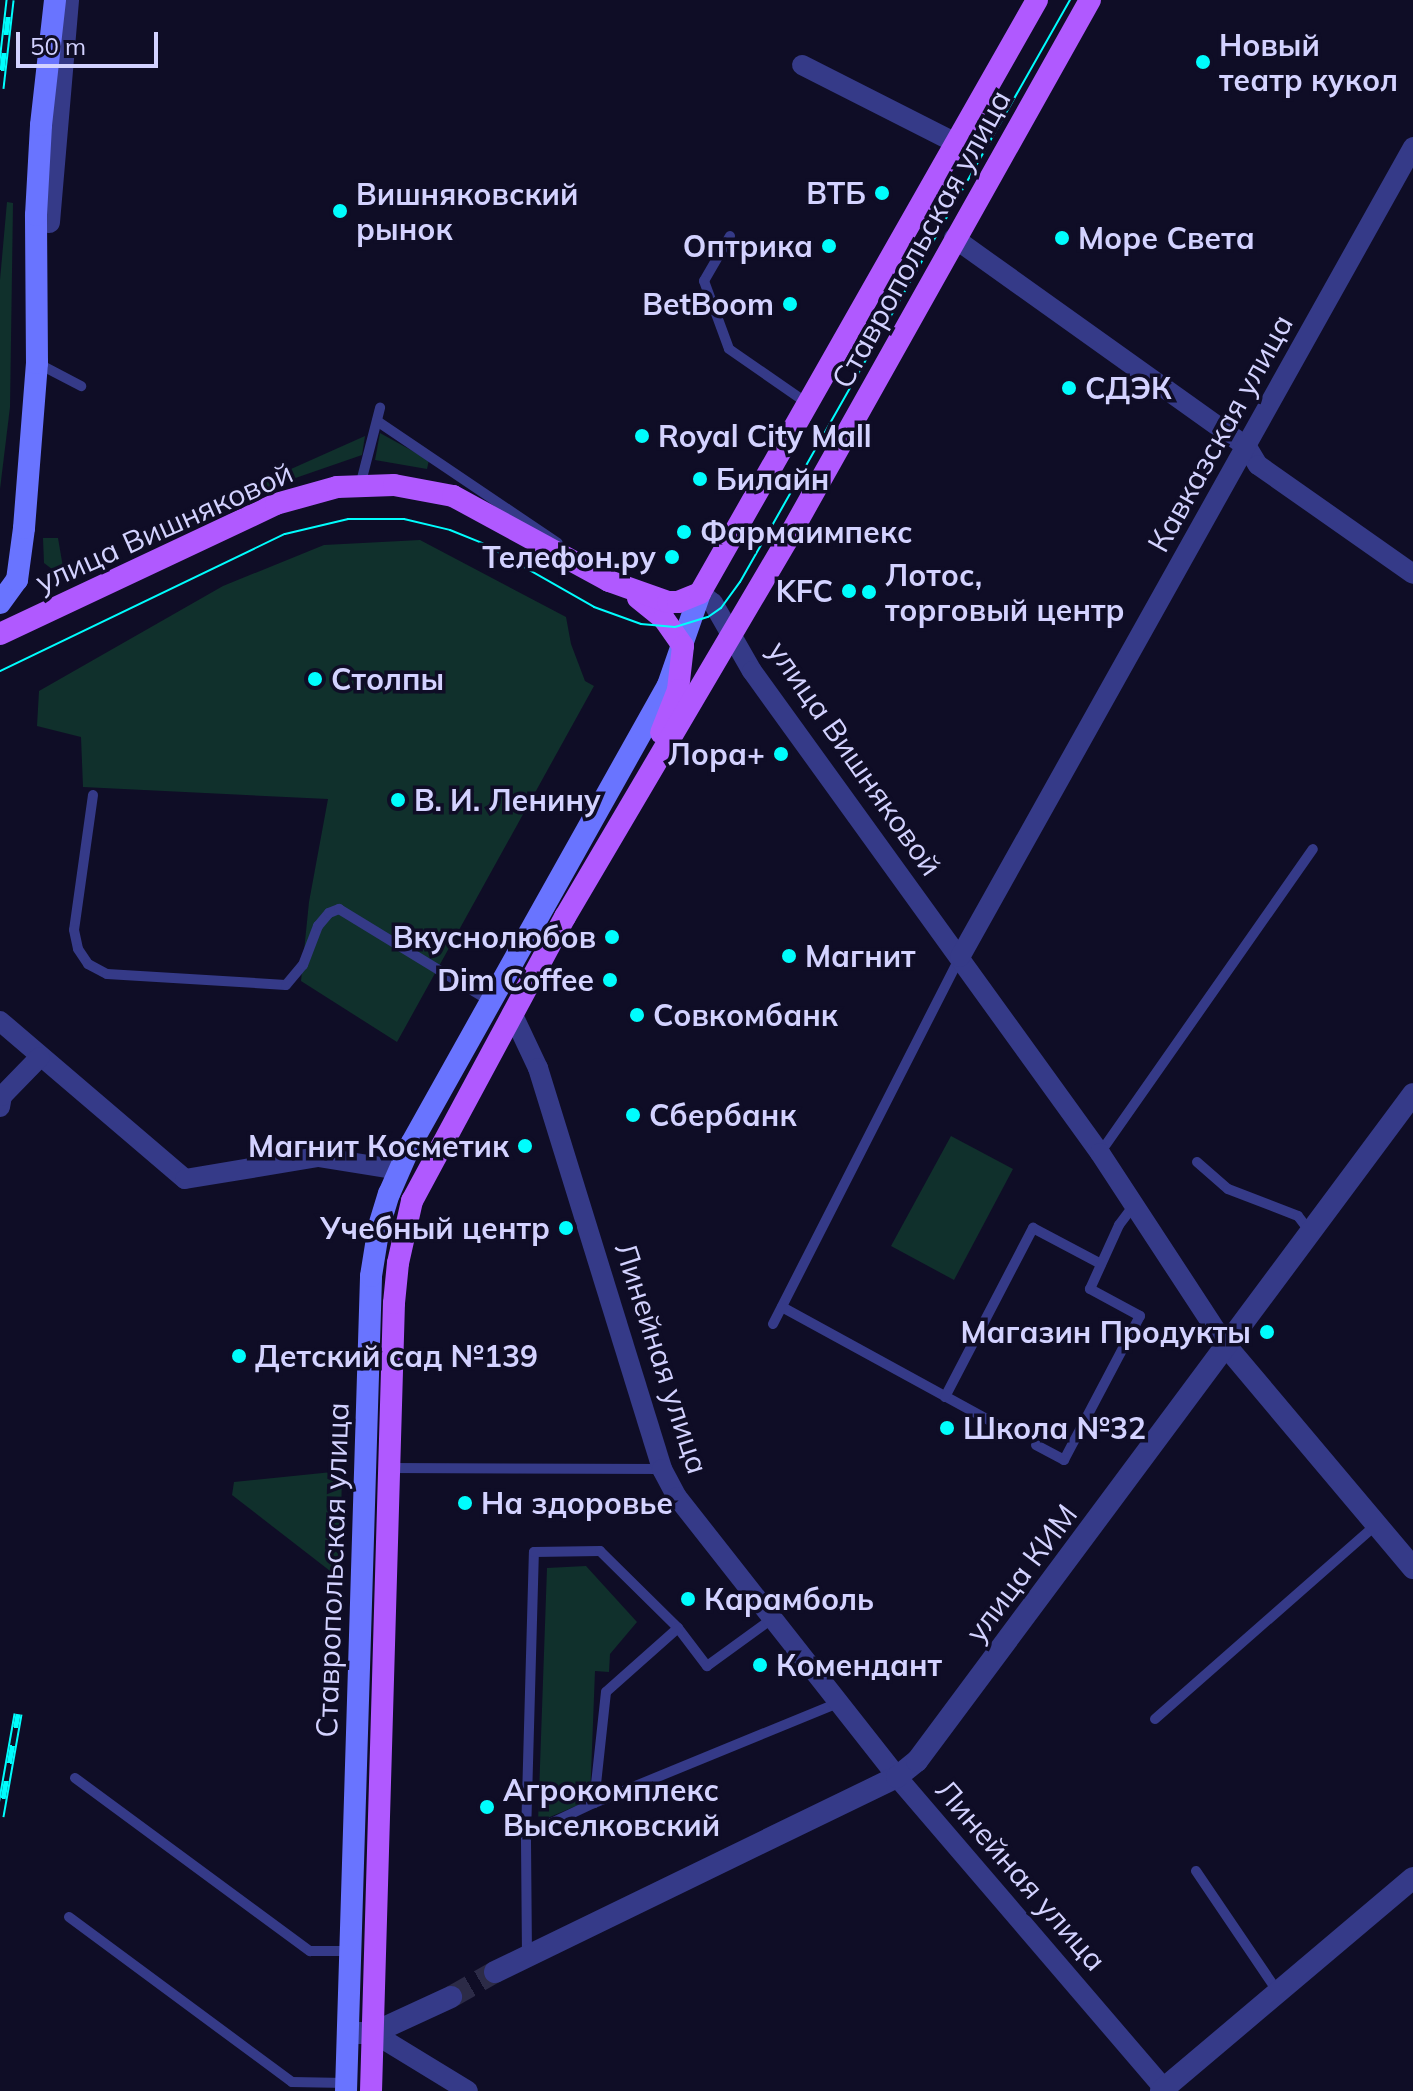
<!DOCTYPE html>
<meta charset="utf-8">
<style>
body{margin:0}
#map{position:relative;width:1413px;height:2091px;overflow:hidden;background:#0f0d26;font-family:Mulish,sans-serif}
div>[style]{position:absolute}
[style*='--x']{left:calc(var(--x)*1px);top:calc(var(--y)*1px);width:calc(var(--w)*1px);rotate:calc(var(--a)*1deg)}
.green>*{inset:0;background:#10302c}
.tertiary-tunnel>*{height:22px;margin-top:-11px;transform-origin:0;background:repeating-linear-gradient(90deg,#2c2b47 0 22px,transparent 0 33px)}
.service>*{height:10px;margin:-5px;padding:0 5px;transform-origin:5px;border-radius:5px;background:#353a88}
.minor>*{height:20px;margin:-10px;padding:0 10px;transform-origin:10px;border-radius:10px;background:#353a88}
.tertiary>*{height:22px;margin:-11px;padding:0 11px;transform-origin:11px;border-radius:11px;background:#353a88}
.secondary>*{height:22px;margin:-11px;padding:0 11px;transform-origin:11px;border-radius:11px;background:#6974ff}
.primary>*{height:22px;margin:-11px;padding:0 11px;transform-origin:11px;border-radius:11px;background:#b059ff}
.tram>*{height:2px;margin:-1px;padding:0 1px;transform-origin:1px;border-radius:1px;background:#00fdfd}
.rail>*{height:9px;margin-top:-4.5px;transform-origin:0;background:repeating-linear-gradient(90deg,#0f0d26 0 18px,#00fdfd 0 36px);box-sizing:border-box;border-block:2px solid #00fdfd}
.dots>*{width:22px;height:22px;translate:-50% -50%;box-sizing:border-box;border:4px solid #0f0d26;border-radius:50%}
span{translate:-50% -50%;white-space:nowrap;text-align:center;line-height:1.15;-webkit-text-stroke:7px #0f0d26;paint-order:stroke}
.poi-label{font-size:30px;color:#d3d2ff;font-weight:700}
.left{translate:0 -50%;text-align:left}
.right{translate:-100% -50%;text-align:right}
.street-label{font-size:30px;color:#d3d2ff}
.scale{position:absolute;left:16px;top:32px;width:142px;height:36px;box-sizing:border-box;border:4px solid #d3d2ff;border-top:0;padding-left:10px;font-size:24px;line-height:28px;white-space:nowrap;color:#d3d2ff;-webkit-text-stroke:6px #0f0d26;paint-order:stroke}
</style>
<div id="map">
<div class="green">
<i style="clip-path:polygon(7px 202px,13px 203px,10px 407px,0 489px,0 280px)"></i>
<i style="clip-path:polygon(380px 433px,429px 460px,427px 469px,375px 460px)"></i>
<i style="clip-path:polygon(365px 436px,362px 455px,255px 492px,253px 486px)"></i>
<i style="clip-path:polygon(43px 538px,58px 538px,65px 579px,44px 563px)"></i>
<i style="clip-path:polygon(420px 540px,566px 617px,571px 644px,585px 681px,594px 686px,397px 1042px,301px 981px,309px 902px,328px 799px,83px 787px,81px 737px,37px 726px,39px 691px,223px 586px,324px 545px)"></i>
<i style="clip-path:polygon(951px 1136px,1013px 1169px,954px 1280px,891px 1246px)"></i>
<i style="clip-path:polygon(342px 1471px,340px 1573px,334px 1574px,232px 1495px,234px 1482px)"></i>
<i style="clip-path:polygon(586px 1566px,637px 1622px,610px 1654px,609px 1672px,595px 1671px,590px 1800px,538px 1822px,547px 1568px)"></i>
</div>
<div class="tertiary-tunnel">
<i style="--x:451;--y:1997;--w:51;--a:-29.6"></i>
</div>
<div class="service">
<i style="--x:730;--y:236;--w:52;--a:120"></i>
<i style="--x:704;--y:281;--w:72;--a:69.8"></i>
<i style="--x:729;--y:349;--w:95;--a:34.7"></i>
<i style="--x:37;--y:363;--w:50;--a:27.6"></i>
<i style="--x:377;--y:421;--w:218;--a:34"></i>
<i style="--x:360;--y:486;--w:81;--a:-75.6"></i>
<i style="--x:93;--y:795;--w:136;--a:98"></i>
<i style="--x:74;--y:930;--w:19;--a:78"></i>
<i style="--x:78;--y:949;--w:18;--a:56"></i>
<i style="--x:88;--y:964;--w:21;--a:28"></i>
<i style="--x:107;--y:974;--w:179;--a:3.5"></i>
<i style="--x:286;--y:985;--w:26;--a:-50"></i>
<i style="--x:303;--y:965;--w:42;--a:-69"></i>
<i style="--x:318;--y:926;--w:17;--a:-50"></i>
<i style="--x:329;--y:913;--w:11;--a:-22"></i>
<i style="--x:339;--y:909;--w:177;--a:31.4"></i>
<i style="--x:1100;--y:1153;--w:371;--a:-55"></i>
<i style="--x:1197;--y:1162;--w:41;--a:41.1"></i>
<i style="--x:1228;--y:1189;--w:75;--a:21.1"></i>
<i style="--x:1298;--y:1216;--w:21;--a:53"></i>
<i style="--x:782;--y:1307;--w:256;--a:28.7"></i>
<i style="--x:773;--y:1324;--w:410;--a:-63"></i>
<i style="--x:945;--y:1397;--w:191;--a:-62.5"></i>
<i style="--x:1033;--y:1228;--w:77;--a:27.9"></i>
<i style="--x:1036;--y:1445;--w:32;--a:28"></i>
<i style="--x:1064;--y:1460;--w:163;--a:-62.2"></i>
<i style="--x:1140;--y:1316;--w:57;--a:-151.6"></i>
<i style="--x:1090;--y:1289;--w:70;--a:-65.6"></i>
<i style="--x:1119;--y:1225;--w:25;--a:-53"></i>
<i style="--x:389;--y:1468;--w:273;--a:0.2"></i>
<i style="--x:678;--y:1628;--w:48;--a:52.7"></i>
<i style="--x:707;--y:1666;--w:82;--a:-36"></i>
<i style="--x:1155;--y:1719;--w:294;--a:-41.3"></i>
<i style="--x:75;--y:1778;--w:292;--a:36.4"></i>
<i style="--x:310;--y:1951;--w:40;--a:0"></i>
<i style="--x:526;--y:1835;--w:283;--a:-88.4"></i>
<i style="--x:534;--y:1552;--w:66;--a:-0.9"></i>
<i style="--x:600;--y:1551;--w:110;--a:44.6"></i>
<i style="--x:678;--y:1628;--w:96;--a:138.4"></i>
<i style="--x:606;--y:1692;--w:112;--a:96.2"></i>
<i style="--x:1196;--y:1871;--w:146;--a:55.9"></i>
<i style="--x:69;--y:1917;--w:277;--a:36.5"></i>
<i style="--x:292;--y:2082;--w:54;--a:1.1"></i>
<i style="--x:527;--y:1956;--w:121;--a:-90.5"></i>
<i style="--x:526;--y:1835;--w:75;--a:-25.2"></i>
<i style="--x:594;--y:1803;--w:266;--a:-22.3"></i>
</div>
<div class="minor">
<i style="--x:802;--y:65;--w:173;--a:26.9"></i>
<i style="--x:954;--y:238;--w:360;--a:35.5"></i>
<i style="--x:1247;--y:447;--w:21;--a:59"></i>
<i style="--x:1258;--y:465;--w:189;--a:35.1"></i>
<i style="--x:700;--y:593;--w:16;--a:38"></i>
<i style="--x:713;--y:603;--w:78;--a:60.2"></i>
<i style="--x:752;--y:671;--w:594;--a:54.17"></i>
<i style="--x:1100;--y:1153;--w:232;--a:56.8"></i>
<i style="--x:960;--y:957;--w:928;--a:-60.78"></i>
<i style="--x:512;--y:1013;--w:61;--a:64.7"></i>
<i style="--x:538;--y:1068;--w:420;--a:72.8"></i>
<i style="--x:662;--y:1469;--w:32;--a:62"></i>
<i style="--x:677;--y:1497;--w:356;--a:51.8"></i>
<i style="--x:897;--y:1777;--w:410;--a:49.4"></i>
<i style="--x:0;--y:1021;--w:243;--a:40.5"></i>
<i style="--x:185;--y:1179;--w:135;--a:-9.4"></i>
<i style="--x:318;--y:1157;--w:82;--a:9.1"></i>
<i style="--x:0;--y:1107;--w:11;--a:-80"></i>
<i style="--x:2;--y:1096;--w:54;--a:-45.7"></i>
<i style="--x:373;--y:2033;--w:111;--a:31.4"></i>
</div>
<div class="tertiary">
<i style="--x:49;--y:222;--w:223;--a:-85.1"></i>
<i style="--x:1227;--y:1347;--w:289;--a:49.9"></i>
<i style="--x:495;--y:1972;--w:447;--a:-25.9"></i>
<i style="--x:897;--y:1777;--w:26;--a:-39"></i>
<i style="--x:917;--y:1761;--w:831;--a:-53.36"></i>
<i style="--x:348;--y:2033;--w:25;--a:0"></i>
<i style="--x:373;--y:2033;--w:86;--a:-24.8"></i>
<i style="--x:1161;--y:2091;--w:330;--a:-40.2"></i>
</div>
<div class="secondary">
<i style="--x:0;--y:603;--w:29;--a:-54"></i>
<i style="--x:17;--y:580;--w:52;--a:-82.3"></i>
<i style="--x:24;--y:528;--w:166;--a:-85.5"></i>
<i style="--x:37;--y:363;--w:148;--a:-90.4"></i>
<i style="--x:36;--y:215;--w:90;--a:-86.8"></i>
<i style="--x:41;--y:125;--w:126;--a:-83.6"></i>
<i style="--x:346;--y:2091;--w:815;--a:-88.24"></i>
<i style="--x:371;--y:1276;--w:51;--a:-80.9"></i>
<i style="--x:379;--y:1226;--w:34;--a:-73"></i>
<i style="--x:389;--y:1194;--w:55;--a:-66.3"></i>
<i style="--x:411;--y:1144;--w:526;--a:-60.75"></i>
<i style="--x:668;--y:685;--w:97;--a:-70.8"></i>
</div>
<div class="primary">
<i style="--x:638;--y:598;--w:33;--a:39"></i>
<i style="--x:664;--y:619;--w:33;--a:55"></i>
<i style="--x:683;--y:646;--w:44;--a:96.5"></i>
<i style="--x:678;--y:690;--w:46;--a:111.6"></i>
<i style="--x:0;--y:634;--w:305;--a:-25.2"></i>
<i style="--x:276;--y:504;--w:63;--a:-15.6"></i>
<i style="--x:337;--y:487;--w:57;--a:-2"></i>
<i style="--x:394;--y:485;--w:60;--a:10.6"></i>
<i style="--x:453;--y:496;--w:178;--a:28.6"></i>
<i style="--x:609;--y:581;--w:63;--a:19.6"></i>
<i style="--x:668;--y:602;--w:10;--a:0"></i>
<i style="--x:678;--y:602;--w:24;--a:-22"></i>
<i style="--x:700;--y:593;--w:682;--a:-60.39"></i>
<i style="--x:371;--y:2091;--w:788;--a:-88.33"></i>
<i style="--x:394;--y:1303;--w:40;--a:-84.3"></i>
<i style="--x:398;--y:1263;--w:64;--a:-77.3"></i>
<i style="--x:412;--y:1201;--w:323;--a:-61.7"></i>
<i style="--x:565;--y:917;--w:438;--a:-59.5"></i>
<i style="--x:787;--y:540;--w:619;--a:-60.7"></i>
</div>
<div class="tram">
<i style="--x:0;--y:671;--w:316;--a:-25.7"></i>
<i style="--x:285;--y:534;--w:65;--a:-13.4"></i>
<i style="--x:348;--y:519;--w:56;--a:0"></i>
<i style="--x:404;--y:519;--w:47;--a:13.4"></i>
<i style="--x:450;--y:530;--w:35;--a:22"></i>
<i style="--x:482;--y:543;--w:129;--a:29.7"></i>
<i style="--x:594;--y:607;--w:50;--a:19.9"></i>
<i style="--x:641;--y:624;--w:34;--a:5"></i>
<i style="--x:675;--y:627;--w:34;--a:-17"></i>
<i style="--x:708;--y:617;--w:16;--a:-35"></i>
<i style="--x:721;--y:608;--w:32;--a:-54"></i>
<i style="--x:740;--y:582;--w:669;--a:-60.45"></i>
</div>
<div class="rail">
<i style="--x:0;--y:88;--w:89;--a:-83.5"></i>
<i style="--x:0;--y:1816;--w:104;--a:-80"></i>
</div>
<div class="dots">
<i style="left:1203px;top:62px;background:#00fdfd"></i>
<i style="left:882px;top:193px;background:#00fdfd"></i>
<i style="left:340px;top:211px;background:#00fdfd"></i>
<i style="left:1062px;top:238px;background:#00fdfd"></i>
<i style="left:829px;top:246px;background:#00fdfd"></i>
<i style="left:790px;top:304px;background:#00fdfd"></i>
<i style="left:1069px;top:388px;background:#00fdfd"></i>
<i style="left:642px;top:436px;background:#00fdfd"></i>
<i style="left:700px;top:479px;background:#00fdfd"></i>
<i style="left:684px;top:532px;background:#00fdfd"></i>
<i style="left:672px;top:557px;background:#00fdfd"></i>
<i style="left:849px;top:591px;background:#00fdfd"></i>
<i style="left:869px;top:592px;background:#00fdfd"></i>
<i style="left:315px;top:679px;background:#00fdfd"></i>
<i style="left:781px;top:754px;background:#00fdfd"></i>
<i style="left:398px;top:800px;background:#00fdfd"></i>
<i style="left:612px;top:937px;background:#00fdfd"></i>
<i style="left:789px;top:956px;background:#00fdfd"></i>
<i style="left:610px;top:980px;background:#00fdfd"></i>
<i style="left:637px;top:1015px;background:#00fdfd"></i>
<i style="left:633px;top:1115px;background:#00fdfd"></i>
<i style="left:525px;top:1146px;background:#00fdfd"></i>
<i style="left:566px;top:1228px;background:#00fdfd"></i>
<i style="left:1267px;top:1332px;background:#00fdfd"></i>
<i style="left:239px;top:1356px;background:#00fdfd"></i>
<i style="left:947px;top:1428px;background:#00fdfd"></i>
<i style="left:465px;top:1503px;background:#00fdfd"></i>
<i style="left:688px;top:1599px;background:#00fdfd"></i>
<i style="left:760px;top:1665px;background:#00fdfd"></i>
<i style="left:487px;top:1807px;background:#00fdfd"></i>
</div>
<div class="poi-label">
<span class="left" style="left:1219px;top:62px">Новый<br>театр кукол</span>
<span class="right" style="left:866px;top:193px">ВТБ</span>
<span class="left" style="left:356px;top:211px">Вишняковский<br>рынок</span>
<span class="left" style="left:1078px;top:238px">Море Света</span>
<span class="right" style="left:813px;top:246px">Оптрика</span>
<span class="right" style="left:774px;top:304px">BetBoom</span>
<span class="left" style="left:1085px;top:388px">СДЭК</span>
<span class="left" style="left:658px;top:436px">Royal City Mall</span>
<span class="left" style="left:716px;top:479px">Билайн</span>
<span class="left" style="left:700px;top:532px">Фармаимпекс</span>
<span class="right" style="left:656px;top:557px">Телефон.ру</span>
<span class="left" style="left:885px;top:592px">Лотос,<br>торговый центр</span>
<span class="right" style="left:833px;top:591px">KFC</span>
<span class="left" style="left:331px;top:679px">Столпы</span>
<span class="right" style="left:765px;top:754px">Лора+</span>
<span class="left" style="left:414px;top:800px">В. И. Ленину</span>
<span class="right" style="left:596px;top:937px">Вкуснолюбов</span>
<span class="left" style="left:805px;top:956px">Магнит</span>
<span class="right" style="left:594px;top:980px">Dim Coffee</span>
<span class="left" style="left:653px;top:1015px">Совкомбанк</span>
<span class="left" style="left:649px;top:1115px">Сбербанк</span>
<span class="right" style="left:509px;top:1146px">Магнит Косметик</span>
<span class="right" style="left:550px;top:1228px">Учебный центр</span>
<span class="right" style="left:1251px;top:1332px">Магазин Продукты</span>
<span class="left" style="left:255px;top:1356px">Детский сад №139</span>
<span class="left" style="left:963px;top:1428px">Школа №32</span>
<span class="left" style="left:481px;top:1503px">На здоровье</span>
<span class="left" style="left:704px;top:1599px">Карамболь</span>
<span class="left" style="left:776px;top:1665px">Комендант</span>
<span class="left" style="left:503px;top:1807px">Агрокомплекс<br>Выселковский</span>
</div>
<div class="street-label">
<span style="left:921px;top:239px;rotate:-61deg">Ставропольская улица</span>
<span style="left:1220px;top:433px;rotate:-61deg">Кавказская улица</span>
<span style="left:164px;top:527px;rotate:-24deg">улица Вишняковой</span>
<span style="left:855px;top:758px;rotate:55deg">улица Вишняковой</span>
<span style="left:662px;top:1358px;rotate:72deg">Линейная улица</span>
<span style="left:332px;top:1570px;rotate:-88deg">Ставропольская улица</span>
<span style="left:1021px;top:1573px;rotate:-53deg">улица КИМ</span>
<span style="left:1021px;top:1875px;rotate:49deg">Линейная улица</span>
</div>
<div class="scale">50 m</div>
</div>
